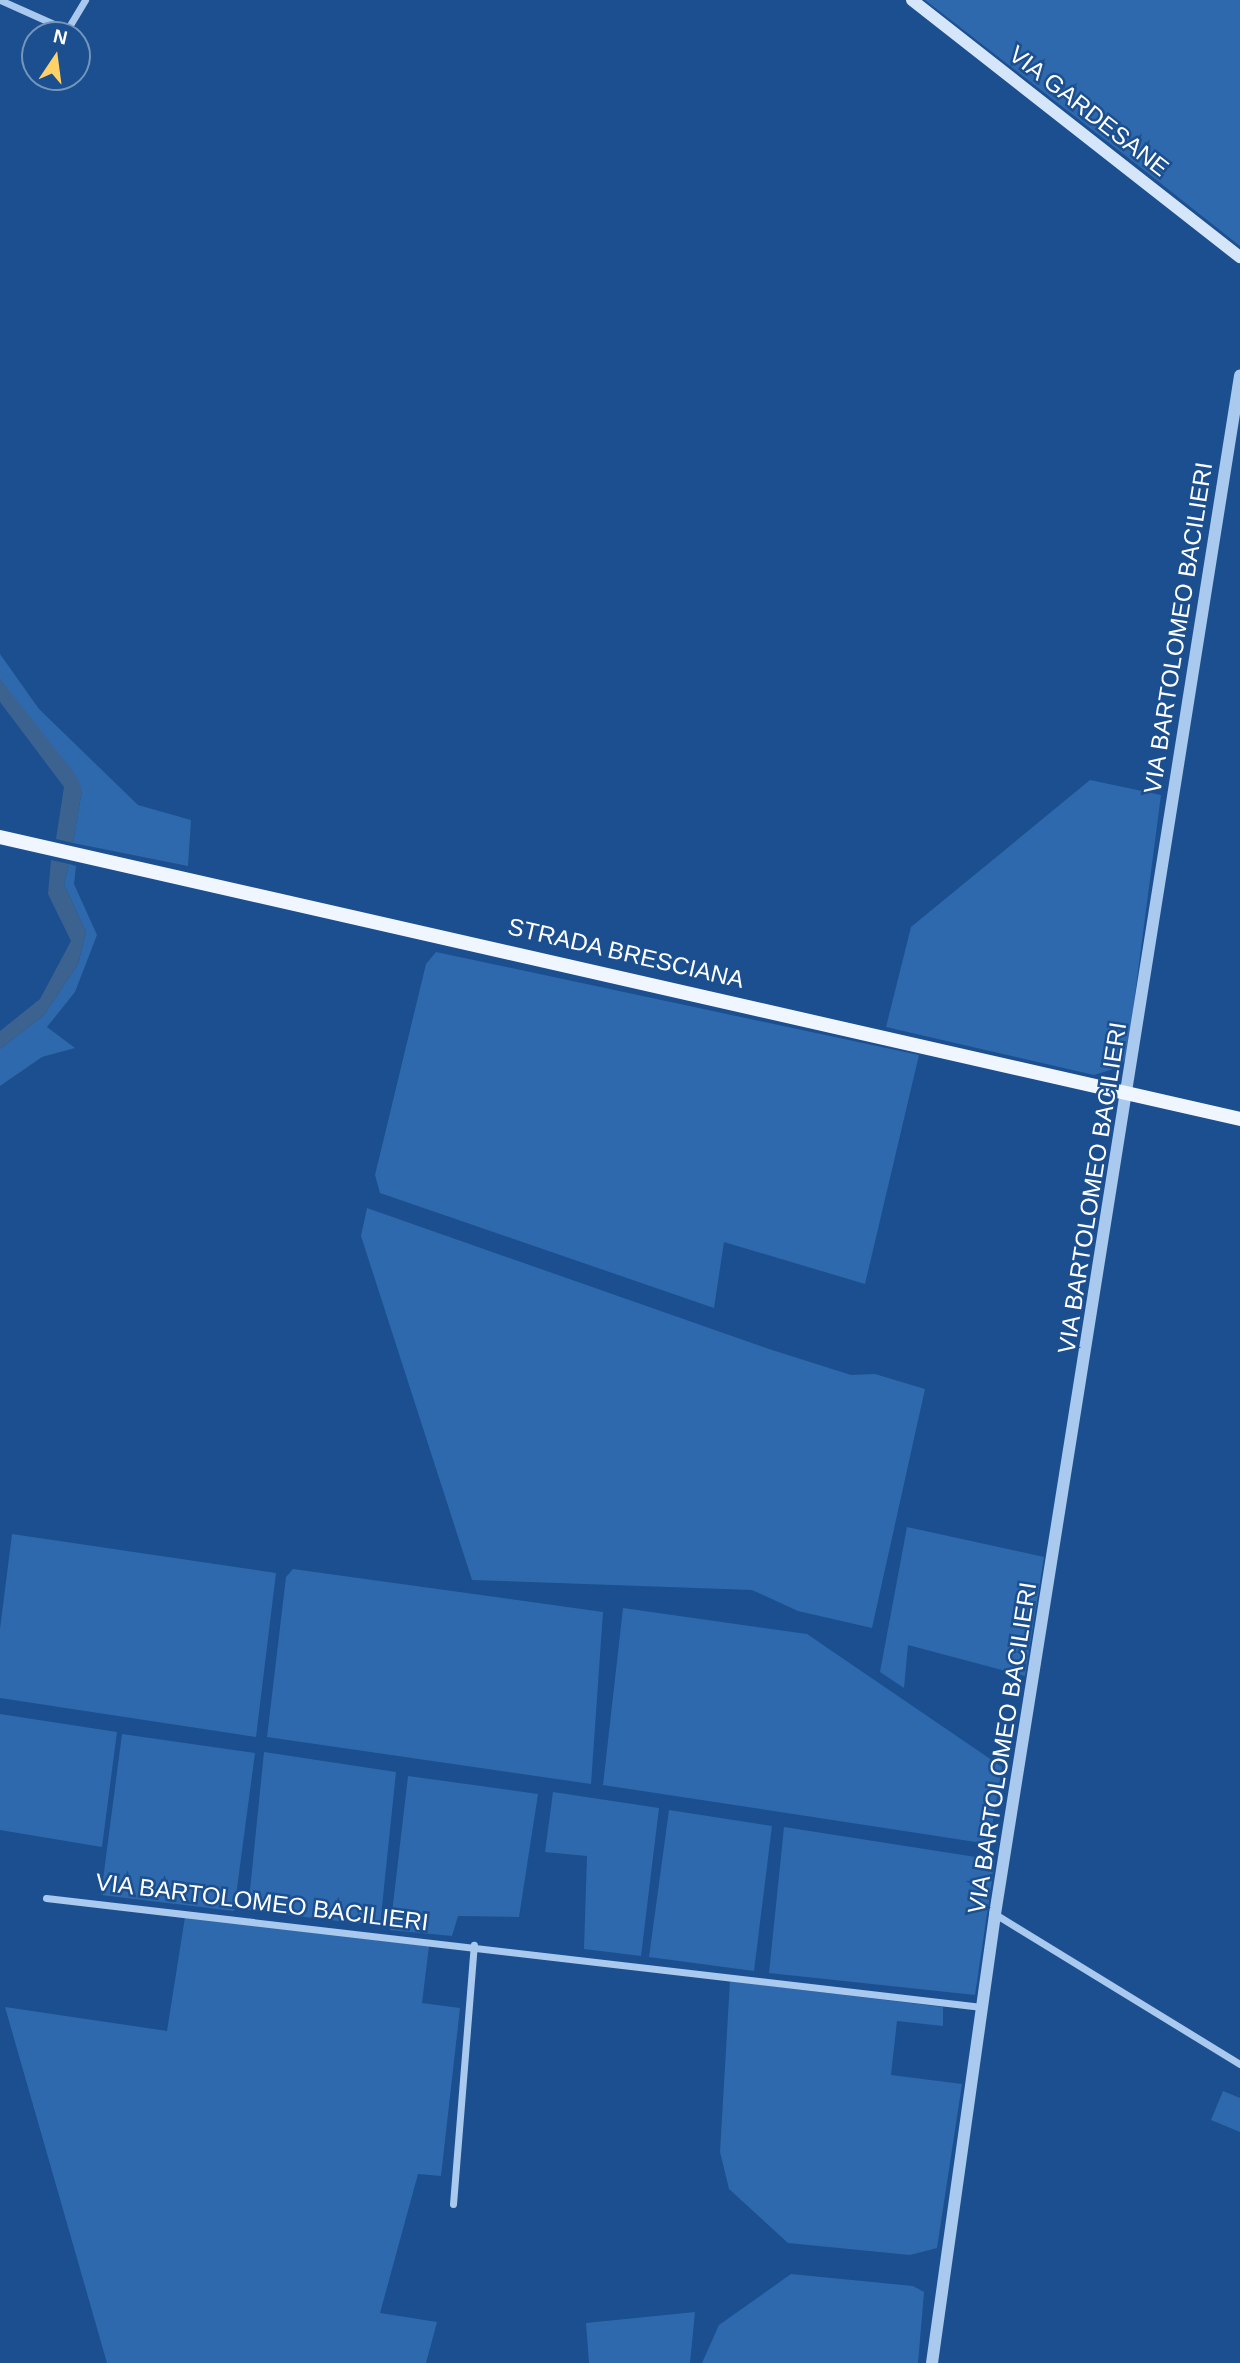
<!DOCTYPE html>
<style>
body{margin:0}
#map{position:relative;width:1240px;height:2363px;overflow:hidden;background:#1b4f8f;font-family:Arial,sans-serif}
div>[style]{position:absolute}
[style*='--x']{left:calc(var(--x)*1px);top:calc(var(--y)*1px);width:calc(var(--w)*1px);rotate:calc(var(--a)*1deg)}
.green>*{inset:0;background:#2e69ad}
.water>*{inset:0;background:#3c6290}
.minor>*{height:7px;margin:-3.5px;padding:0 3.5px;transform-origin:3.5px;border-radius:3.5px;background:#a9c9ee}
.tertiary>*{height:12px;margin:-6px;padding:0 6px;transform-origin:6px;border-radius:6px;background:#a9c9ee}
.secondary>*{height:12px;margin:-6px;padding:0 6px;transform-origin:6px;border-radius:6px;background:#d6e6fa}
.primary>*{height:14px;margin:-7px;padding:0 7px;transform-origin:7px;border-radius:7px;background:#f0f6ff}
span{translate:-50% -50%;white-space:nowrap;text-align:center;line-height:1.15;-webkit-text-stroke:5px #1b4f8f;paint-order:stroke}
.street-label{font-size:24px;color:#fff}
.north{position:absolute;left:21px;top:21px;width:70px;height:70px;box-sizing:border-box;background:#1b4f8f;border:2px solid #7695bc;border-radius:50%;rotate:13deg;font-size:19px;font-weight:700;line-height:28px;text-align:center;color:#fff}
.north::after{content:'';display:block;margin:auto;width:24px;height:32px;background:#ffd166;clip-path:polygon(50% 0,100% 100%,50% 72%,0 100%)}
</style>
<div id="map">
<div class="green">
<i style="clip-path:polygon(925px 0,1240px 0,1240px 246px,1140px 167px)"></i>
<i style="clip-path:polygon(0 654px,39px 709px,138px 805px,191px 820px,188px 866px,73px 843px,82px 790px,0 679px)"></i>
<i style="clip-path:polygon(1090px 780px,1161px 795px,1127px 1056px,1120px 1067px,1094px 1075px,886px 1027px,911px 927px)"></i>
<i style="clip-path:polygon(69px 864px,76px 866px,74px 884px,97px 935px,75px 992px,47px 1027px,75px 1048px,42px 1057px,0 1086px,0 1049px,44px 1015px,78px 964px,86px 932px,64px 884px)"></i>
<i style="clip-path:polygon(436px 952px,919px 1055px,865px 1284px,724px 1242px,714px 1308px,380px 1193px,375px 1175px,426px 964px)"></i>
<i style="clip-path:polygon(367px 1208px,769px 1349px,851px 1375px,875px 1374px,925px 1389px,872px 1628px,798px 1611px,752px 1590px,472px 1580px,361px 1236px)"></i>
<i style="clip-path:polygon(907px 1527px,1044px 1557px,1025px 1676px,908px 1645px,904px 1688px,880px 1672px)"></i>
<i style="clip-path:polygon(12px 1534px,276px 1573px,256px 1737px,0 1698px,0 1629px)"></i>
<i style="clip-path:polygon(293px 1569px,603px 1612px,591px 1784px,267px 1737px,286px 1577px)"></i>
<i style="clip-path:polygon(623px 1608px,807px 1634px,1002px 1767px,989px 1844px,603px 1785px)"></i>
<i style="clip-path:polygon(0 1714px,117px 1732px,102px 1847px,0 1830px)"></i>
<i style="clip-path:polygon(122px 1734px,255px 1753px,234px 1911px,101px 1895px)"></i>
<i style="clip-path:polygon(264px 1752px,396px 1772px,380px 1926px,248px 1910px)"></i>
<i style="clip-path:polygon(408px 1776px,538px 1794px,519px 1917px,458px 1916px,452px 1936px,390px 1930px)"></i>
<i style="clip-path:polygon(553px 1792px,659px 1808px,641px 1956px,584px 1949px,587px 1856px,545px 1852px)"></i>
<i style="clip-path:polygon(669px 1810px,772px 1826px,754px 1971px,649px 1957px)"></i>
<i style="clip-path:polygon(784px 1827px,995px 1860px,975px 1995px,769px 1973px)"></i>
<i style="clip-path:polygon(185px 1917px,429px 1946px,422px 2003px,460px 2008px,441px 2176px,418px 2174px,380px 2313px,437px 2322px,426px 2363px,107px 2363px,5px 2007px,167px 2031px)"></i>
<i style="clip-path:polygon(730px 1981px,943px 2007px,943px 2026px,897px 2021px,891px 2075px,962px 2084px,937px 2248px,910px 2255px,788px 2243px,729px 2189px,720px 2152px)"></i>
<i style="clip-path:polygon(1223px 2091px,1240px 2098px,1240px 2132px,1211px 2120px)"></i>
<i style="clip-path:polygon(791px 2274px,913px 2286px,924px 2292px,918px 2363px,702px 2363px,719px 2325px)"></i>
<i style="clip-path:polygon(695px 2312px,690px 2363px,589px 2363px,586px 2323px)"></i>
</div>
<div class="water">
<i style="clip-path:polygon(0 679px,76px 775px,82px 790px,73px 843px,56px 839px,64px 787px,0 702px)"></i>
<i style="clip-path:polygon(51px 860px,69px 864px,64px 884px,86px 932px,78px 964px,44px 1015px,0 1049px,0 1031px,40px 999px,71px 941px,48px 894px)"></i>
</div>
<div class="minor">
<i style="--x:0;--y:0;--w:73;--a:24.1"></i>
<i style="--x:67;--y:30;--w:35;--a:-59"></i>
<i style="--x:46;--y:1898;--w:942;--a:6.64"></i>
<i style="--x:995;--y:1914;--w:287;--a:31.5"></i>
<i style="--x:453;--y:2204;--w:260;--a:-85.4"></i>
</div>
<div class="tertiary">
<i style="--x:932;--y:2363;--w:453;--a:-82"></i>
<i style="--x:995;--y:1914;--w:1558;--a:-80.95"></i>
</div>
<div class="secondary">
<i style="--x:912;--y:0;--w:417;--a:38.1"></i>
</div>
<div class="primary">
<i style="--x:0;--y:837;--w:1272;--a:12.81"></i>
</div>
<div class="street-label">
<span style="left:1089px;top:111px;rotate:38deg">VIA GARDESANE</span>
<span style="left:1178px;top:628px;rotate:-81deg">VIA BARTOLOMEO BACILIERI</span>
<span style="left:626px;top:953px;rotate:13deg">STRADA BRESCIANA</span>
<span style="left:1092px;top:1188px;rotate:-81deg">VIA BARTOLOMEO BACILIERI</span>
<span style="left:1002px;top:1748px;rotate:-81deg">VIA BARTOLOMEO BACILIERI</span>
<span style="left:262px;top:1902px;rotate:7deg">VIA BARTOLOMEO BACILIERI</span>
</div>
<div class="north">N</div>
</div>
